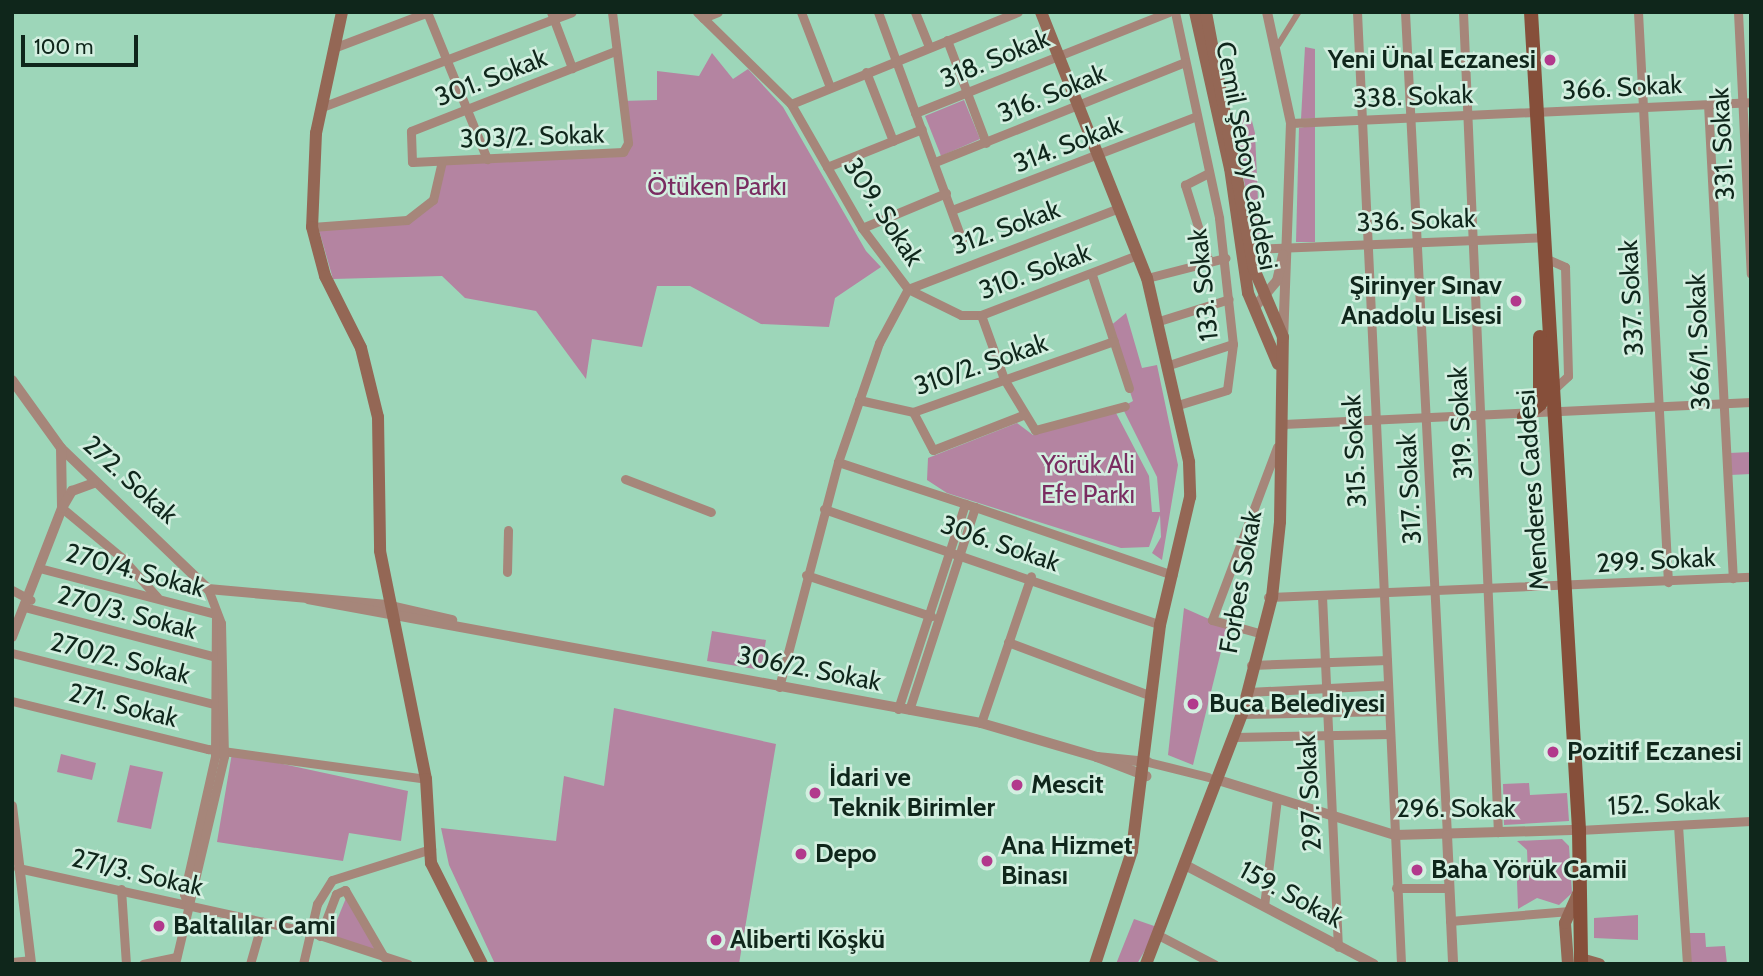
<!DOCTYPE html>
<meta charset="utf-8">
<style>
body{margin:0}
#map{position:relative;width:1763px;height:976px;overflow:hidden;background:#9dd6b9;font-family:Cabin,sans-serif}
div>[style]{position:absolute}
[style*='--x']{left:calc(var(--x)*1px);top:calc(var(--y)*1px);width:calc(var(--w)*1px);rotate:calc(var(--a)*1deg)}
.green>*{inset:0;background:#b484a1}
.pedestrian>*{height:6px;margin:-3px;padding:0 3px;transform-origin:3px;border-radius:3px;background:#a6867a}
.minor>*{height:9px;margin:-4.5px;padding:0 4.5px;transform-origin:4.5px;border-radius:4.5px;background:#a6867a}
.tertiary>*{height:10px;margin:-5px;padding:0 5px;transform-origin:5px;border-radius:5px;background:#a6867a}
.secondary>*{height:12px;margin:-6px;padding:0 6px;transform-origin:6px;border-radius:6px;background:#946755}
.primary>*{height:14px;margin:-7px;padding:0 7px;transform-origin:7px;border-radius:7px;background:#864f3a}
.dots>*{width:19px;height:19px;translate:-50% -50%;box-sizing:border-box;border:4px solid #d3efe0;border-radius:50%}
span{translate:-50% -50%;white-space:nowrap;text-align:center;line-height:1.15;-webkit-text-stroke:5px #d3efe0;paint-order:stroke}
.street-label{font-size:26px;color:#0f261b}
.poi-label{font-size:26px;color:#0f261b;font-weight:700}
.right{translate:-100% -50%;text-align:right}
.left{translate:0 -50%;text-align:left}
.park-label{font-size:26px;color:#7a2d61}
.frame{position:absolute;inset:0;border:14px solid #0f261b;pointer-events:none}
.scale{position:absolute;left:21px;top:35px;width:117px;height:32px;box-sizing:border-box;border:4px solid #0f261b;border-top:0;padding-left:9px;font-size:21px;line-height:24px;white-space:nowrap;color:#0f261b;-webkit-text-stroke:5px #d3efe0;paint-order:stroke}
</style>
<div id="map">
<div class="green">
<i style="clip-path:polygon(1305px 47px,1315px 49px,1315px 118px,1301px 119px)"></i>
<i style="clip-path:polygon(712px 53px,733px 79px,748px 69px,783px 107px,866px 251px,881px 267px,835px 298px,829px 327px,761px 324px,690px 286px,657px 286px,642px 347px,592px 339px,586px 379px,536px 311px,465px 298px,442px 276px,333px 279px,319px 230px,407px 220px,433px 200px,442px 161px,614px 157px,627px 143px,621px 101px,657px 100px,657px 71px,699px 76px)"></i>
<i style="clip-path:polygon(964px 100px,980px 139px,941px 156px,925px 116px)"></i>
<i style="clip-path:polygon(1250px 113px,1255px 133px,1260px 245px,1255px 244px,1234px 122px)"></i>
<i style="clip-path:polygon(1315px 125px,1315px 242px,1296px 242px,1299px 128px)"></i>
<i style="clip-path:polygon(1126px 313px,1142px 368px,1157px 365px,1178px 465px,1162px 560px,1152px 553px,1161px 537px,1160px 515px,1149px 547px,1121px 548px,947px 493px,927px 480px,928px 458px,1017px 423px,1033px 435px,1115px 411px,1149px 476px,1152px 512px,1160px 512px,1157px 477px,1122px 407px,1133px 401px,1109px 327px)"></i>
<i style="clip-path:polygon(1751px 452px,1751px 474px,1730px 475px,1729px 453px)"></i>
<i style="clip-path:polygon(1184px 608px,1227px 627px,1193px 765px,1168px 755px)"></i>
<i style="clip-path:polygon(712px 631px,766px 640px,761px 670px,707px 661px)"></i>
<i style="clip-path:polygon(614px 708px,776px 744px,739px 964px,495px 964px,449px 865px,441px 828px,556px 841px,564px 776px,604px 786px)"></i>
<i style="clip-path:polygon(232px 753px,408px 791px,401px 841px,349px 833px,343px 861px,217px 842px)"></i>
<i style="clip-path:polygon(61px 754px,96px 763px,92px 780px,57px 772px)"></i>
<i style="clip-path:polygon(130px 765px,163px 772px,151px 829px,117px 822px)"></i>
<i style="clip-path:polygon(1529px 783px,1530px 795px,1567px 793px,1569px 821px,1504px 825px,1503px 784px)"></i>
<i style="clip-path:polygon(1562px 839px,1569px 846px,1572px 893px,1559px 905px,1537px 898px,1518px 909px,1517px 881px,1528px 874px,1527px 850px,1517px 841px)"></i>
<i style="clip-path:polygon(348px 893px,380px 953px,331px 935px)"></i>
<i style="clip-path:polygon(1638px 915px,1638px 940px,1594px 938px,1594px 918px)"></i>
<i style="clip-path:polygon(1134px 919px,1157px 927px,1155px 933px,1137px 964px,1116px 964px)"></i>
<i style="clip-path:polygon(1689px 933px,1705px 933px,1706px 947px,1725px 946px,1727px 964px,1690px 964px)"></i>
</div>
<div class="pedestrian">
<i style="--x:1278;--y:45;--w:39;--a:-58"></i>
</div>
<div class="minor">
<i style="--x:427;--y:12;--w:159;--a:67.8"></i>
<i style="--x:551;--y:12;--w:60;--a:69.4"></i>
<i style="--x:612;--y:12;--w:132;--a:83"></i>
<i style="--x:628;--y:143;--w:10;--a:119"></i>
<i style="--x:623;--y:152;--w:211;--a:177.3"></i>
<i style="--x:412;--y:162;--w:31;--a:-92"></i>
<i style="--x:411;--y:131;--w:219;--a:-21.4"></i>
<i style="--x:697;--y:12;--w:132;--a:44.4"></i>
<i style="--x:791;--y:104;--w:143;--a:60.2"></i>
<i style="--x:862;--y:228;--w:76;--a:53"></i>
<i style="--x:908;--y:289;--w:59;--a:26.1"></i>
<i style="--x:961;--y:315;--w:20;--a:0"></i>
<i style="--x:981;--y:315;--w:167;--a:-21"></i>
<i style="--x:801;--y:12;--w:80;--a:68.9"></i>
<i style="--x:878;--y:12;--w:243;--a:69.8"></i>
<i style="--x:915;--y:12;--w:38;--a:68"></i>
<i style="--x:1175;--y:12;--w:211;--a:77.9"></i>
<i style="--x:1219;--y:218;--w:127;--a:83.7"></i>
<i style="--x:1233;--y:344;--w:46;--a:97.4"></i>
<i style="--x:1227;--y:390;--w:51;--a:163"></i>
<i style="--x:1357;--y:12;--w:953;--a:87.35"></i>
<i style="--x:1405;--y:12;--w:824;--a:87.08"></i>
<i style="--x:1463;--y:12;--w:821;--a:87.56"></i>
<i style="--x:1638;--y:12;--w:571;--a:86.99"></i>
<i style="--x:1738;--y:12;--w:262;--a:87.2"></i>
<i style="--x:703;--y:18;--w:16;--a:-22"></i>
<i style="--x:947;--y:40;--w:110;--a:69.3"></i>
<i style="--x:336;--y:47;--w:98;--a:-20.8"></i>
<i style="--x:866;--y:72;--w:74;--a:68.6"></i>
<i style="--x:791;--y:104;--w:245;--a:-22.1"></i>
<i style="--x:1708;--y:104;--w:475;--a:87"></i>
<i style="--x:322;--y:107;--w:267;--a:-20.8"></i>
<i style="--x:915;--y:113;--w:273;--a:-21.7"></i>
<i style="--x:1291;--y:123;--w:460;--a:-2.6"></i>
<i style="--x:935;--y:162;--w:269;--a:-21.8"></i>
<i style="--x:827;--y:167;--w:102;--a:-21.8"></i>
<i style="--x:952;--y:210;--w:262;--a:-21"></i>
<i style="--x:312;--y:227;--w:95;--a:-4.2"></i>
<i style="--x:407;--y:220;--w:33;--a:-38"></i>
<i style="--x:433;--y:200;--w:40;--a:-77"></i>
<i style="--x:862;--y:228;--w:91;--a:-22.6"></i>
<i style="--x:1251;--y:249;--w:293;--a:-2.3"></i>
<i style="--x:1545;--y:258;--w:22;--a:24"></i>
<i style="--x:1565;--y:267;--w:109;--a:88.4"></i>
<i style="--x:1568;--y:376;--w:21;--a:137"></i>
<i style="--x:1209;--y:262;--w:81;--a:-107.3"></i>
<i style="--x:1185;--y:185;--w:27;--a:-27"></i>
<i style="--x:1092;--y:275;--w:119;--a:71.9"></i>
<i style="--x:1147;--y:278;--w:81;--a:-14.4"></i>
<i style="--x:908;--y:289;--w:226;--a:-21"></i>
<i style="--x:981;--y:315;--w:68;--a:70.2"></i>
<i style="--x:1004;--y:379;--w:60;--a:58.7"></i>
<i style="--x:1035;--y:430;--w:93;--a:-14.9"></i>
<i style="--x:1159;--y:321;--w:73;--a:-17.4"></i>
<i style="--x:1169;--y:365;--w:67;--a:-18.2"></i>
<i style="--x:859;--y:400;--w:55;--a:12.5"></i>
<i style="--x:913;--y:412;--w:213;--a:-19.5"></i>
<i style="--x:913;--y:412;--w:43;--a:62.2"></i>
<i style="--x:933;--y:450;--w:97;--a:-21.3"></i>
<i style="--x:1282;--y:430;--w:6;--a:-81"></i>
<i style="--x:1283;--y:424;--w:469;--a:-2.7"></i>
<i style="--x:838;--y:462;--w:144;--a:18.2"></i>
<i style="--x:975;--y:507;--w:213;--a:108"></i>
<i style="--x:625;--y:479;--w:92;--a:21"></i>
<i style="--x:975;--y:507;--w:209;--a:19"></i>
<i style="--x:62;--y:508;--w:77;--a:39.7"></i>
<i style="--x:121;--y:557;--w:54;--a:48"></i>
<i style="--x:824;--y:509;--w:355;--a:19"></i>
<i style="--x:43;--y:569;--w:179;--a:14.6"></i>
<i style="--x:507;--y:572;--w:42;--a:-88.6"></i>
<i style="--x:806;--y:575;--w:132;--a:18.2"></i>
<i style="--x:12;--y:590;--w:21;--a:28"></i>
<i style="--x:1322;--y:596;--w:351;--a:87.4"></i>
<i style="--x:1268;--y:597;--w:483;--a:-2.4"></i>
<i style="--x:28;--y:608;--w:194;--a:14.6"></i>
<i style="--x:1259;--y:633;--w:49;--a:-164.5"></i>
<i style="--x:1212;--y:620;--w:185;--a:-69.4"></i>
<i style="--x:1008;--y:642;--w:154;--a:20.6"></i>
<i style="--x:12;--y:653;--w:211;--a:14.2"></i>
<i style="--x:1251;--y:665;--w:136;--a:-2.1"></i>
<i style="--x:779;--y:687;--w:233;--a:-75.3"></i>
<i style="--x:838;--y:462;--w:126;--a:-71"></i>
<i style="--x:879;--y:343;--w:61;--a:-61.8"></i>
<i style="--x:1248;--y:692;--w:140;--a:-2.9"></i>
<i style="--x:12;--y:701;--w:202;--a:13.8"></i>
<i style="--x:208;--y:749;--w:220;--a:7.8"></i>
<i style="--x:898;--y:709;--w:216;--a:-71.9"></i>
<i style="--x:1242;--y:714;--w:147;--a:-1.2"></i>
<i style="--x:981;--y:723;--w:155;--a:-71.2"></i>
<i style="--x:1235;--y:737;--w:155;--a:-1.1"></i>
<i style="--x:1148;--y:762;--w:62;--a:14"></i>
<i style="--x:1678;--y:825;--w:139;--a:86.3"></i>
<i style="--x:1579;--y:830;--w:172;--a:-3"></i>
<i style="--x:18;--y:868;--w:299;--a:12.4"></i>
<i style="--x:310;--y:932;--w:103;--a:18.1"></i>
<i style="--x:1396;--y:888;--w:50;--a:0"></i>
<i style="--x:121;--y:889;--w:75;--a:86.2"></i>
<i style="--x:188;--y:906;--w:13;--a:-108"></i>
<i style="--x:184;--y:894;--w:141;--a:-77.3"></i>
<i style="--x:215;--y:756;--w:142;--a:-89.6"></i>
<i style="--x:1264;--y:906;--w:108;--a:-83.1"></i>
<i style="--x:1450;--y:921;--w:120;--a:-4.8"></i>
<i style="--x:320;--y:936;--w:45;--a:-69.1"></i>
<i style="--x:336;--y:894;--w:10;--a:-24"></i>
<i style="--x:345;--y:890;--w:78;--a:59.8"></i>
<i style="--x:1162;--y:937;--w:59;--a:27.4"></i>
<i style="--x:12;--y:962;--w:18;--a:-6"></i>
<i style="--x:143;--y:964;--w:34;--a:-12"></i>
<i style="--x:175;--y:964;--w:214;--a:-76.7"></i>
<i style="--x:224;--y:756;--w:133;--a:-91.3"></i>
<i style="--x:221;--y:623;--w:36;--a:-111"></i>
<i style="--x:250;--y:964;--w:44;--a:-74.1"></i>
<i style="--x:303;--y:964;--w:62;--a:-76.9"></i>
<i style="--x:317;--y:904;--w:28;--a:-58"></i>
<i style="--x:332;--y:880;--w:104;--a:-17.4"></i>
</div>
<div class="tertiary">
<i style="--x:1267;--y:12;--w:114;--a:77.8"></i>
<i style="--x:1291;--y:123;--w:214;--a:92.1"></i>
<i style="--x:1254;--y:308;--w:35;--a:-50"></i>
<i style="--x:1277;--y:281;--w:27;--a:-77"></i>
<i style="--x:12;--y:380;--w:84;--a:54.2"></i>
<i style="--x:61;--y:448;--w:204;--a:43.8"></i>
<i style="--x:208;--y:589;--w:180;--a:5.1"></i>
<i style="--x:387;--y:605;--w:67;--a:13"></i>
<i style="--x:61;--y:448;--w:58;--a:89"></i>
<i style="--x:308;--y:599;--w:684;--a:10.44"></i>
<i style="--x:981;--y:723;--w:121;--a:16.3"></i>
<i style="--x:1097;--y:757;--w:51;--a:5.6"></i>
<i style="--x:12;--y:637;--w:138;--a:-68.8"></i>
<i style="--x:62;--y:508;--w:20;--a:-60"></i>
<i style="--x:72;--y:491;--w:23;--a:-20"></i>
<i style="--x:1097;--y:757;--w:53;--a:21.2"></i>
<i style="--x:1215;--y:779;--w:189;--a:17.3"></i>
<i style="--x:1395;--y:835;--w:184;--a:-1.6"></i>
<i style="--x:12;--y:806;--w:159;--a:83.1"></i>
<i style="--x:1447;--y:835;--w:129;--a:87.3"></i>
<i style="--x:1187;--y:866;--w:211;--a:27.7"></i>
</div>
<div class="secondary">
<i style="--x:342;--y:12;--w:124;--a:102.1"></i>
<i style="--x:316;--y:133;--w:94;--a:92.4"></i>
<i style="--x:312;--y:227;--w:51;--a:75.1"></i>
<i style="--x:325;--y:276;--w:80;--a:63.4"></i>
<i style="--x:361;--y:348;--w:71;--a:76.2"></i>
<i style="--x:378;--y:417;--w:134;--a:89.1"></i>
<i style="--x:380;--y:551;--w:233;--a:78.6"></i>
<i style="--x:426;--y:779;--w:84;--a:86.6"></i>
<i style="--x:431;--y:863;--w:113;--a:63.2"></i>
<i style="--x:1041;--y:12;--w:286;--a:68.3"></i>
<i style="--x:1147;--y:278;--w:189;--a:77.1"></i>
<i style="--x:1189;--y:462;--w:35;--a:88"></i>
<i style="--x:1190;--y:497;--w:131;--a:103.2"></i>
<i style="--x:1160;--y:625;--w:228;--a:97.1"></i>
<i style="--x:1132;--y:851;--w:119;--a:108.1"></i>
<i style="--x:1195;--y:12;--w:160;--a:77.4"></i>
<i style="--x:1230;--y:168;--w:126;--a:81.8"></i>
<i style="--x:1248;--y:293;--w:77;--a:67.1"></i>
<i style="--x:1581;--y:959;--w:19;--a:16"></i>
<i style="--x:1146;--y:964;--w:268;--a:-69"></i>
<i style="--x:1242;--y:714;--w:121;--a:-75.6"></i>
<i style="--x:1272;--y:597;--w:75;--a:-83.9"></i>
<i style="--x:1280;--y:522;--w:185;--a:-89.1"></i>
<i style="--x:1283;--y:337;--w:74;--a:-113.1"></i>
<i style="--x:1254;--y:269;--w:261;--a:-100.6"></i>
<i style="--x:1568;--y:964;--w:41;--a:-94.2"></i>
<i style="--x:1565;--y:923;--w:35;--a:-66"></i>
</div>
<div class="primary">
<i style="--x:1531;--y:12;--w:819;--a:86.64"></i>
<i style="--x:1579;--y:830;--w:134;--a:89.1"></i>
<i style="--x:1524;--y:417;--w:21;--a:-39"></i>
<i style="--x:1540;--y:404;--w:67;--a:-90"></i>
</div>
<div class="dots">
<i style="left:1550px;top:60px;background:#b2398c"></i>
<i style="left:1516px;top:301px;background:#b2398c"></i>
<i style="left:1193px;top:704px;background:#b2398c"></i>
<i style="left:1553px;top:752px;background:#b2398c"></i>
<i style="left:1017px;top:785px;background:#b2398c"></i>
<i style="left:815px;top:793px;background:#b2398c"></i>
<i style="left:801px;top:854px;background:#b2398c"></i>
<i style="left:987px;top:861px;background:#b2398c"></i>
<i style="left:1417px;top:870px;background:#b2398c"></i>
<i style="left:159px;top:926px;background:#b2398c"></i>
<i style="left:716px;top:940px;background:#b2398c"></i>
</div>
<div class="street-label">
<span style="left:995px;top:59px;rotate:-22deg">318. Sokak</span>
<span style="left:491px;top:78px;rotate:-21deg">301. Sokak</span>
<span style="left:1622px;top:88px;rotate:-3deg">366. Sokak</span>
<span style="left:1052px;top:94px;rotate:-22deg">316. Sokak</span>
<span style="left:1413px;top:97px;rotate:-2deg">338. Sokak</span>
<span style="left:532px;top:137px;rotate:-2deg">303/2. Sokak</span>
<span style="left:1723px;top:144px;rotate:-93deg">331. Sokak</span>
<span style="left:1068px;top:145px;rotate:-21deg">314. Sokak</span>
<span style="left:1246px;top:156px;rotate:79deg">Cemil Şeboy Caddesi</span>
<span style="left:883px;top:212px;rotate:57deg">309. Sokak</span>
<span style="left:1416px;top:221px;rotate:-2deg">336. Sokak</span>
<span style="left:1006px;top:228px;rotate:-20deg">312. Sokak</span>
<span style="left:1035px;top:272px;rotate:-20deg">310. Sokak</span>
<span style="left:1204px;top:285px;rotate:-96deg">133. Sokak</span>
<span style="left:1632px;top:298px;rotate:-93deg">337. Sokak</span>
<span style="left:1699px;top:342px;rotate:-92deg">366/1. Sokak</span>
<span style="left:981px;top:365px;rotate:-19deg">310/2. Sokak</span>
<span style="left:1461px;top:423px;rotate:-93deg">319. Sokak</span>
<span style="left:1355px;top:451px;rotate:-93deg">315. Sokak</span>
<span style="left:130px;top:480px;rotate:42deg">272. Sokak</span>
<span style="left:1410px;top:489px;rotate:-93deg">317. Sokak</span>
<span style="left:1533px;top:490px;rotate:-94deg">Menderes Caddesi</span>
<span style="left:1000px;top:544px;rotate:19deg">306. Sokak</span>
<span style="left:1656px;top:561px;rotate:-3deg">299. Sokak</span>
<span style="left:135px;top:571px;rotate:15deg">270/4. Sokak</span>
<span style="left:1241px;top:582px;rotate:-80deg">Forbes Sokak</span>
<span style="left:127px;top:613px;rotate:15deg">270/3. Sokak</span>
<span style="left:120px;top:659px;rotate:14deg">270/2. Sokak</span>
<span style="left:809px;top:669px;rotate:11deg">306/2. Sokak</span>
<span style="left:123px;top:706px;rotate:14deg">271. Sokak</span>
<span style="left:1310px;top:793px;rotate:-93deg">297. Sokak</span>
<span style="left:1664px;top:804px;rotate:-3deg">152. Sokak</span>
<span style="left:1456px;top:809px">296. Sokak</span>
<span style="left:137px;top:873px;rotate:13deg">271/3. Sokak</span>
<span style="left:1291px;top:895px;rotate:28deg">159. Sokak</span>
</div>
<div class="poi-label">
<span class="right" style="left:1536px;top:60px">Yeni Ünal Eczanesi</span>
<span class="right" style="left:1502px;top:301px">Şirinyer Sınav<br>Anadolu Lisesi</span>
<span class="left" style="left:1209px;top:704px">Buca Belediyesi</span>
<span class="left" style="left:1567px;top:752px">Pozitif Eczanesi</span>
<span class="left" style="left:829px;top:793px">İdari ve<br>Teknik Birimler</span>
<span class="left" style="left:1031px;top:785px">Mescit</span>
<span class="left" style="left:1001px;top:861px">Ana Hizmet<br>Binası</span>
<span class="left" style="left:815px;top:854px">Depo</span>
<span class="left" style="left:1431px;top:870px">Baha Yörük Camii</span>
<span class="left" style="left:173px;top:926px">Baltalılar Cami</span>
<span class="left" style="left:730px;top:940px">Aliberti Köşkü</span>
</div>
<div class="park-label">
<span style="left:717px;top:187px">Ötüken Parkı</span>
<span style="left:1088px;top:480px">Yörük Ali<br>Efe Parkı</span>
</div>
<div class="frame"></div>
<div class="scale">100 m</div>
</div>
